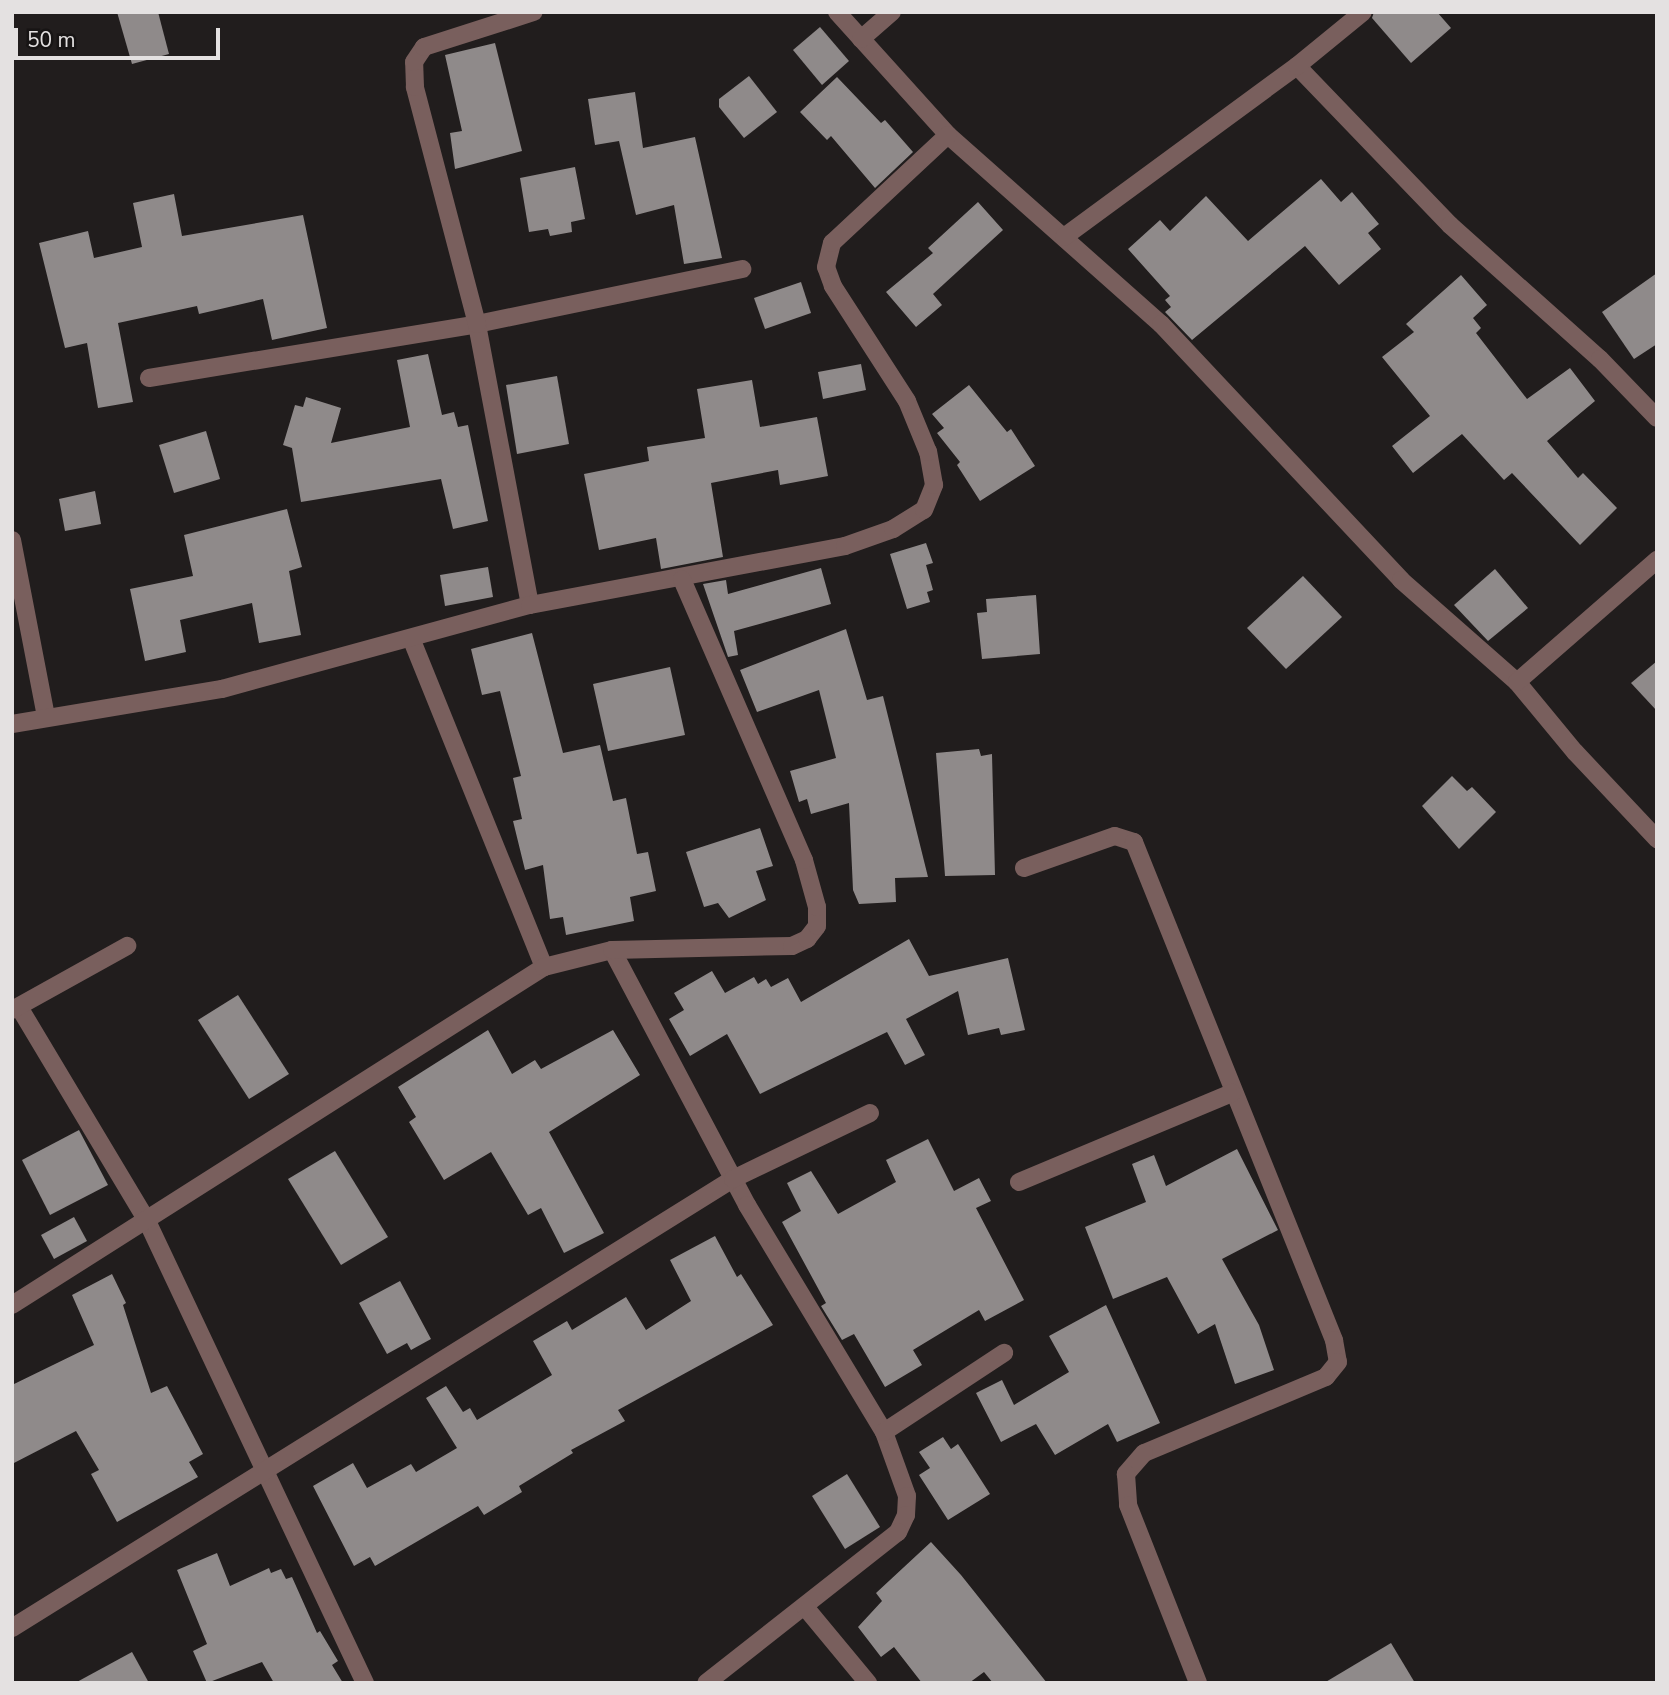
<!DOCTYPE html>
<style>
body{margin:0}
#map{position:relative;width:1669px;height:1695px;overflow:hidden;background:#211d1d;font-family:"Nunito Sans",sans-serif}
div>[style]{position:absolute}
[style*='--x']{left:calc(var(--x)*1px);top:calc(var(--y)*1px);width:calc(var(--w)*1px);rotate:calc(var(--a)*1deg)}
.building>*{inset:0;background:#8f8a8a}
.minor>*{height:18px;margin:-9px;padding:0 9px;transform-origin:9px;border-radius:9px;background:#795f5d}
span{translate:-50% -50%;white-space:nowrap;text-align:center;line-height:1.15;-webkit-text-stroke:7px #171414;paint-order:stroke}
.frame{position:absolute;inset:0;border:14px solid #e4e1e1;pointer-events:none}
.scale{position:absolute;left:14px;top:28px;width:206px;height:32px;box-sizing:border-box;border:4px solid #e4e1e1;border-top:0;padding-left:9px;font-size:21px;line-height:24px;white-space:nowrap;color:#e4e1e1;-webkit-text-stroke:5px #171414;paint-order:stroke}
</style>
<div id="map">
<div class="building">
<i style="clip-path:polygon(117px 12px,158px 12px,169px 54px,132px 64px)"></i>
<i style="clip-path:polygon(1374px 12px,1437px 12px,1451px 28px,1411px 63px,1372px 18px)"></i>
<i style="clip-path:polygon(820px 27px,849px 61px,822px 85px,793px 50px)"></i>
<i style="clip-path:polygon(495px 43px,522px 151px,455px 169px,450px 133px,462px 131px,445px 55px)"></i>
<i style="clip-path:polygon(749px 76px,777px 112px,744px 138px,719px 107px,719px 99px)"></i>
<i style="clip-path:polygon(837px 77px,881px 123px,885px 120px,913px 152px,875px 188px,831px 136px,827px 140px,800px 112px)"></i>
<i style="clip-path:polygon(635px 92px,643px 148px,695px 137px,722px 258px,684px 264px,674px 205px,636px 215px,619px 141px,595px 145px,588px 99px)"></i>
<i style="clip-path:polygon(575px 167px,585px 219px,571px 222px,572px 232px,550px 236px,548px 229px,529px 232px,520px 178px)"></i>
<i style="clip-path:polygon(1321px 179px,1341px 202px,1352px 192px,1379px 224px,1368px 233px,1381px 249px,1339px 285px,1305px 246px,1192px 340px,1165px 312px,1171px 307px,1165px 300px,1170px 296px,1128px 249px,1160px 220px,1170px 231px,1206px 196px,1248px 241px)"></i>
<i style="clip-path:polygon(174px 194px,182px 236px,303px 215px,327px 328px,272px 340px,263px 299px,199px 314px,197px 306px,118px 323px,133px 402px,98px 408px,87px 343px,65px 348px,39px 243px,88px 231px,94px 258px,142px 247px,133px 203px)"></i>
<i style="clip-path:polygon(978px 202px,1003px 230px,933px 294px,942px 305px,916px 327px,886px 292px,933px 253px,928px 248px)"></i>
<i style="clip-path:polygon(1657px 273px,1657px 344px,1634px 359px,1602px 312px)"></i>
<i style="clip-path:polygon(1461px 275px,1487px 305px,1473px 318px,1481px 328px,1476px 333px,1527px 399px,1570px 368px,1595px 401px,1547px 441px,1578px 478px,1583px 473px,1617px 508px,1580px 545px,1512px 473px,1504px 480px,1462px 434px,1413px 473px,1392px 446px,1430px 416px,1382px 357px,1414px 332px,1406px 324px)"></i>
<i style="clip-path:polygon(801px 282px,811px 313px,765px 329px,754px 298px)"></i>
<i style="clip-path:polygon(428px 354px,442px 415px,454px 412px,458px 427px,468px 425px,488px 521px,453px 529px,441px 479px,301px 502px,292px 448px,283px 445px,295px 405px,303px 407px,306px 397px,341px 408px,331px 443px,410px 427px,397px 360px)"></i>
<i style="clip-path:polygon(861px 364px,866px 390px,823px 399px,818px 372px)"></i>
<i style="clip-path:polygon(557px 376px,569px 444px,517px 454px,506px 385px)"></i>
<i style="clip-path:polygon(752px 380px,760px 427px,817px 417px,828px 476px,780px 485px,778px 470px,711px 483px,723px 557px,661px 569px,656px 538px,599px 550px,584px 474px,649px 461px,647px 447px,705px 438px,697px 389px)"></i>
<i style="clip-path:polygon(969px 385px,1007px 432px,1011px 429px,1035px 466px,980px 501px,957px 465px,960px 462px,937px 433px,944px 428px,932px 414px)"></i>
<i style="clip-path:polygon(206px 431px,220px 479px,174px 493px,159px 445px)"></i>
<i style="clip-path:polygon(95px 491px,101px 524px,65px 531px,59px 499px)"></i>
<i style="clip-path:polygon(287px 509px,302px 567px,289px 571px,301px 635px,259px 643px,252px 603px,180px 620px,186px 652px,145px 661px,130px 589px,193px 576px,184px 535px)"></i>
<i style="clip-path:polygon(926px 543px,933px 563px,926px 565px,933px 590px,927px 592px,930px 602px,907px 609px,890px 554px)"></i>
<i style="clip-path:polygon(488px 567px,493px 597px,445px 606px,440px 575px)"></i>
<i style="clip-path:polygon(821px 568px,831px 604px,734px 631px,738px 655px,728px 657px,703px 584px,726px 580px,728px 594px)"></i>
<i style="clip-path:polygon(1495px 569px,1528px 608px,1488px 641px,1454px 605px)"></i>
<i style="clip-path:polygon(1303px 576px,1342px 617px,1286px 669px,1247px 628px)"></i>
<i style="clip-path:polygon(1036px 595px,1040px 654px,982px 659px,977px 613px,987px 612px,986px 599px)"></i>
<i style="clip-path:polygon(846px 629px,867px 700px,883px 696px,928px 877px,895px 878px,896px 902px,859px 904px,853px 890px,849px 803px,811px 814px,807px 799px,799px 802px,790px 771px,836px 758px,819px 690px,757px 712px,740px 670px)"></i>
<i style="clip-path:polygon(532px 633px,563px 753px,600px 745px,613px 801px,626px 798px,637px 854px,648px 852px,656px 891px,630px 897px,634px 921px,566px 935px,563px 917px,550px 919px,543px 865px,525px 870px,513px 821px,522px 819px,513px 778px,521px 776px,500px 691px,482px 695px,471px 649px)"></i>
<i style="clip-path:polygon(1657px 661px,1657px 711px,1631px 683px)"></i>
<i style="clip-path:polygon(670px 667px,685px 735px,608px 751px,593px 684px)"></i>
<i style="clip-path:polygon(979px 749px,981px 756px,992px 754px,995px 875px,945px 876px,936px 753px)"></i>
<i style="clip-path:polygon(1452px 776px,1467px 791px,1472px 787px,1496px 812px,1459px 849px,1422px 806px)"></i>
<i style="clip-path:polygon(760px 828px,773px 866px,756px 871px,766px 900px,729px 918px,718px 903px,704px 907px,686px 852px)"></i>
<i style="clip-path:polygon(909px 939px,929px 976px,1008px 958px,1025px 1030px,1001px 1035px,999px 1028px,968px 1035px,958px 991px,906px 1019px,925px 1055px,905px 1065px,887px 1032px,760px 1094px,727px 1034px,690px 1056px,669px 1019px,684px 1010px,674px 993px,712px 971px,725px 993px,754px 977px,758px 984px,766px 979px,771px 987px,788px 978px,801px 1002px)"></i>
<i style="clip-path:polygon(238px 995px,289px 1074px,249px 1099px,198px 1020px)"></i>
<i style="clip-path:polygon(488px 1030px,512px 1074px,535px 1060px,541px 1069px,613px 1030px,640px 1075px,549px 1132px,604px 1233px,564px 1253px,541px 1208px,528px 1215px,491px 1152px,444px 1180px,409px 1122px,416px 1117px,398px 1087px)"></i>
<i style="clip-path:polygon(79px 1130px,108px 1185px,50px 1215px,22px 1160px)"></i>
<i style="clip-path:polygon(928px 1139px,954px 1191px,979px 1178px,991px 1201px,976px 1208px,1024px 1300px,985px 1321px,979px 1310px,913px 1350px,922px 1365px,885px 1387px,854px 1334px,842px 1340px,821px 1306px,826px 1303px,782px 1222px,801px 1211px,787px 1183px,811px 1171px,838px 1214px,896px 1182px,886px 1160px)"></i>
<i style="clip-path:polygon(1237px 1149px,1278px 1230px,1222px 1259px,1259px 1325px,1274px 1370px,1235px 1384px,1215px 1324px,1198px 1334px,1167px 1277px,1113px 1299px,1085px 1227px,1146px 1202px,1132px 1164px,1154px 1155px,1166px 1186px)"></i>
<i style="clip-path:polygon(335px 1151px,388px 1237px,341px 1265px,288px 1179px)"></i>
<i style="clip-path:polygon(74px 1217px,87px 1241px,54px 1259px,41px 1235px)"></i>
<i style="clip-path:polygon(715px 1236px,737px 1277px,741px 1274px,773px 1325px,618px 1410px,625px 1421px,571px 1450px,573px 1453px,519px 1486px,522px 1492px,484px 1515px,478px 1506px,375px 1566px,370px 1557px,354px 1566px,313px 1486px,353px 1463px,367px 1488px,411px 1464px,416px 1472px,457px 1448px,426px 1398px,446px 1386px,463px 1412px,470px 1408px,477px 1420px,552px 1375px,533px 1341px,567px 1321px,572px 1330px,626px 1297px,646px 1330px,691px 1301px,670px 1260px)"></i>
<i style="clip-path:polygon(112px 1274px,126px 1303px,123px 1305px,151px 1393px,167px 1386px,203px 1454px,189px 1462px,198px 1477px,117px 1522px,91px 1474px,99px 1470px,76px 1431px,12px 1464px,12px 1385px,94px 1345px,72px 1295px)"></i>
<i style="clip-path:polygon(400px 1281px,431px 1339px,411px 1350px,407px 1343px,387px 1354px,359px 1303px)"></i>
<i style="clip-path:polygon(1106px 1305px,1160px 1423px,1117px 1442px,1108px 1424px,1055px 1455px,1036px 1424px,1001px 1442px,976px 1393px,1002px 1380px,1014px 1405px,1069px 1372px,1049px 1336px)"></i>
<i style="clip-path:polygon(943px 1437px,951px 1449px,958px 1444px,990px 1494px,948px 1520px,919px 1475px,930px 1468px,919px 1452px)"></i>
<i style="clip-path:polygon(847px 1474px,880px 1527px,845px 1549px,812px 1496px)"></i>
<i style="clip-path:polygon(931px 1542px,961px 1575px,1047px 1683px,993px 1683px,984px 1672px,969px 1683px,922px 1683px,894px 1647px,881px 1657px,858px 1627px,882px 1601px,876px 1593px)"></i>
<i style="clip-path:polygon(217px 1553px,230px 1586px,269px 1568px,271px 1573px,281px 1569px,286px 1579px,292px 1577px,317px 1633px,320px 1631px,338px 1661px,332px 1665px,343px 1683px,274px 1683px,262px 1662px,207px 1683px,193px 1651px,207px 1644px,177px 1570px)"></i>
<i style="clip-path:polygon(1391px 1643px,1415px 1683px,1324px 1683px)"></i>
<i style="clip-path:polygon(132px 1652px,149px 1683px,75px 1683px)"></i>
</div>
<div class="minor">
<i style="--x:837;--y:12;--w:166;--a:47.9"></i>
<i style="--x:948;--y:135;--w:285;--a:41.6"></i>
<i style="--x:1161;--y:324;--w:351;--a:46.8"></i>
<i style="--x:1401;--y:580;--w:154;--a:41.3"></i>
<i style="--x:1517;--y:682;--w:91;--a:50.4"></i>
<i style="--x:1575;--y:752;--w:120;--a:46.7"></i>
<i style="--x:861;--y:39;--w:41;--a:-41.1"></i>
<i style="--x:1297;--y:66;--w:221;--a:46.1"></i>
<i style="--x:1450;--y:225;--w:201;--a:41.8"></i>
<i style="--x:1600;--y:359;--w:82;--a:46"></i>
<i style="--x:1064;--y:237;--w:289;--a:-36.3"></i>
<i style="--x:1297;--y:66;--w:85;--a:-39.3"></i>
<i style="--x:149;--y:378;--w:332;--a:-9.3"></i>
<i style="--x:477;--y:324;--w:271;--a:-11.7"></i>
<i style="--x:12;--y:540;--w:180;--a:79.1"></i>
<i style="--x:530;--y:605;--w:286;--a:-100.7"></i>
<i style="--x:477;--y:324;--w:245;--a:-104.7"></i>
<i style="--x:415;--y:87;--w:25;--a:-92"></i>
<i style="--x:414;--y:62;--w:18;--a:-56"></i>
<i style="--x:424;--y:47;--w:115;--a:-17.7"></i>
<i style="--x:411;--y:638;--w:355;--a:68"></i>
<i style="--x:1517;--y:682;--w:186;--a:-41.1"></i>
<i style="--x:12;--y:724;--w:213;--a:-9.5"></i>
<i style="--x:222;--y:689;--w:319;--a:-15.3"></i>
<i style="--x:530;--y:605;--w:320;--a:-10.6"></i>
<i style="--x:845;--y:546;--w:51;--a:-19.5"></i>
<i style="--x:893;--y:529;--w:36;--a:-32"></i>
<i style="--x:924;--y:510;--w:27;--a:-68"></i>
<i style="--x:934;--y:485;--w:34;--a:-100"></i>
<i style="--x:928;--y:452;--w:55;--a:-112.4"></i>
<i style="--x:907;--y:401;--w:137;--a:-122.8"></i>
<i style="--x:833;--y:286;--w:20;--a:-110"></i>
<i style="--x:826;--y:267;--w:25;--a:-76"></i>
<i style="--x:832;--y:243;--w:158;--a:-43"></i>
<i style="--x:1024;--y:868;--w:96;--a:-19.4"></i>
<i style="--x:1115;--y:836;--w:20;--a:18"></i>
<i style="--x:1134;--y:842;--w:537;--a:68.12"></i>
<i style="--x:1334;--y:1340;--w:22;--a:80"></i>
<i style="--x:1338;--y:1362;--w:19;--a:129"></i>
<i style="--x:1326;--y:1377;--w:197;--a:157.3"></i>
<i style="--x:1144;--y:1453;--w:28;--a:131"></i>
<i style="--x:1126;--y:1474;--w:31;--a:86"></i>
<i style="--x:1128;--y:1505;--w:191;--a:68.5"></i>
<i style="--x:612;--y:950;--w:289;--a:62.1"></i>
<i style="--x:747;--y:1205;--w:265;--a:58.9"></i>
<i style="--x:884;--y:1432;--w:68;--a:70.2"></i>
<i style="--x:907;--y:1496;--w:19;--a:93"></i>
<i style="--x:906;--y:1515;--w:19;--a:115"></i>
<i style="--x:898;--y:1532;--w:244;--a:141.8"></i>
<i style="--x:19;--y:1007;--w:249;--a:59.1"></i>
<i style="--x:147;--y:1221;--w:511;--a:64.74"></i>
<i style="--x:12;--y:1010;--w:132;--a:-29.1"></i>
<i style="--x:1019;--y:1182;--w:231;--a:-22.7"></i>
<i style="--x:12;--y:1305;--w:630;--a:-32.43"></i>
<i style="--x:544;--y:967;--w:70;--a:-14"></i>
<i style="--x:612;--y:950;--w:180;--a:-1.3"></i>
<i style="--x:792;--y:946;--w:17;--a:-25"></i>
<i style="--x:807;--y:939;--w:16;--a:-52"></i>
<i style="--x:817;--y:926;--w:19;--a:-90"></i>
<i style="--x:817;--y:907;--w:49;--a:-105.5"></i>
<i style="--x:804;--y:860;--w:306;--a:-113.5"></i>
<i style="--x:884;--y:1432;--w:144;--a:-33.4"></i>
<i style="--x:805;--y:1607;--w:99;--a:50.3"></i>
<i style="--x:12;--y:1628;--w:849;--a:-31.91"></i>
<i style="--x:733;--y:1179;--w:152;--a:-25.7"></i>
</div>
<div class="frame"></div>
<div class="scale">50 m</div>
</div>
